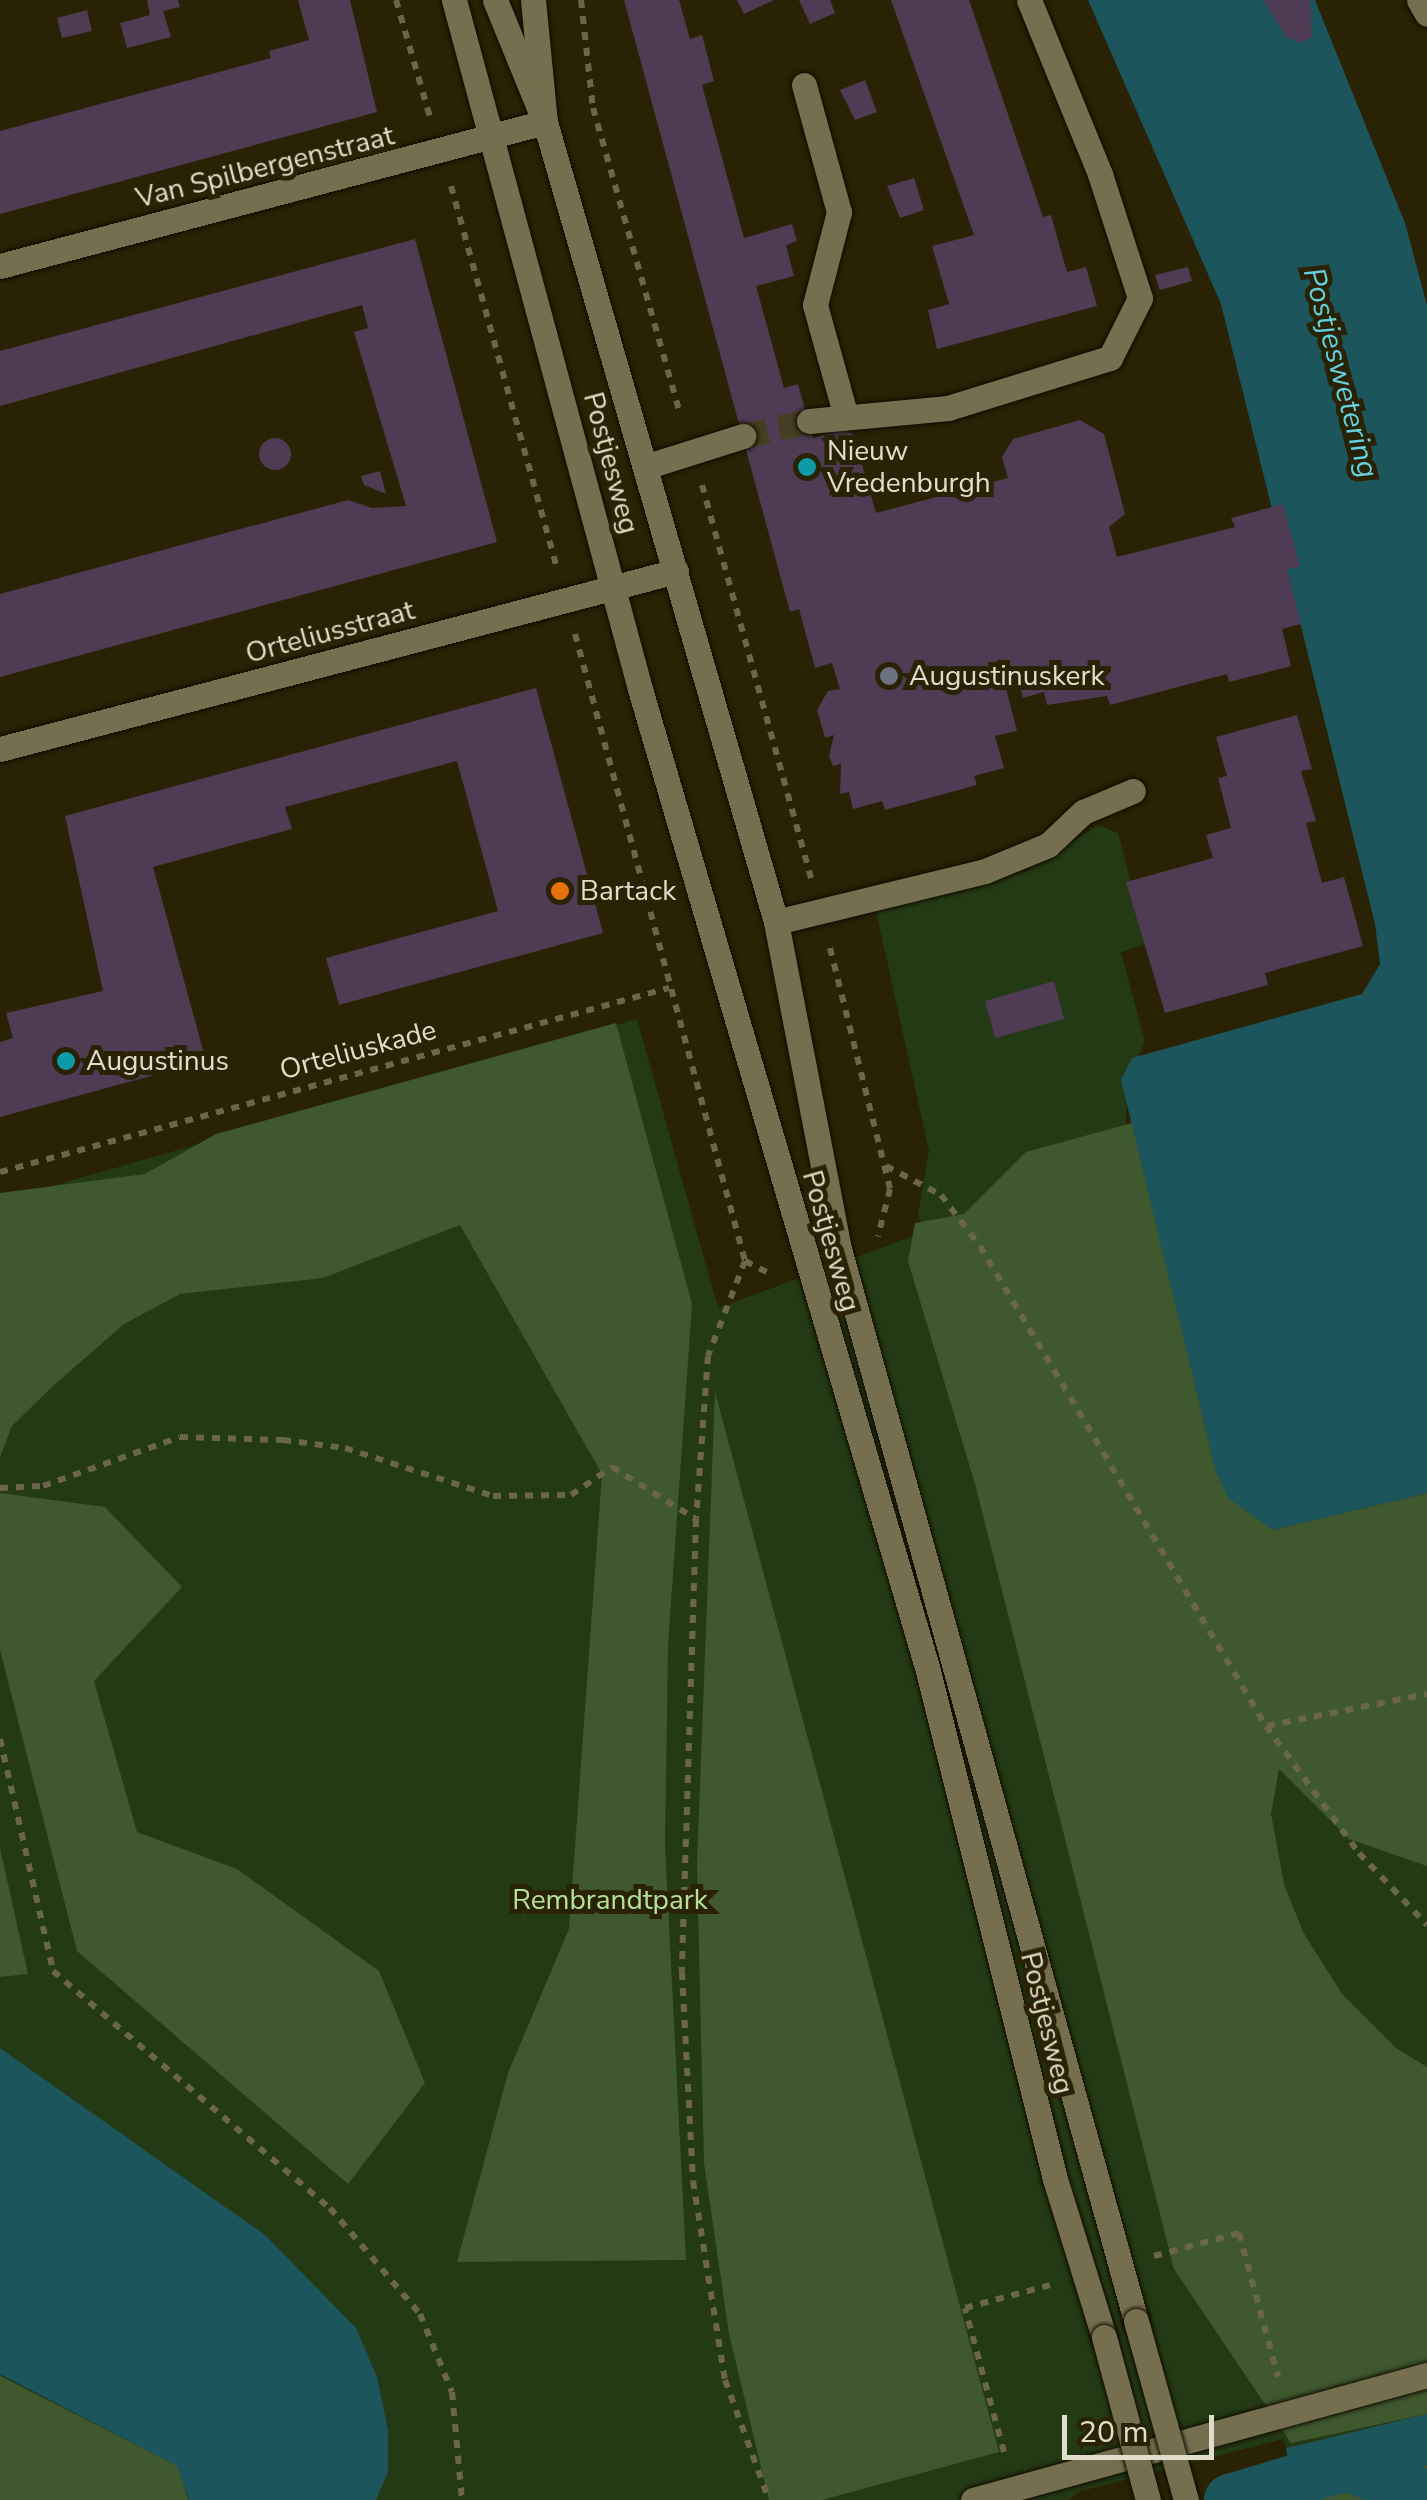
<!DOCTYPE html>
<style>
body{margin:0}
#map{position:relative;width:1427px;height:2500px;overflow:hidden;background:#292204;font-family:"Nunito Sans",sans-serif}
div>[style]{position:absolute}
[style*='--x']{left:calc(var(--x)*1px);top:calc(var(--y)*1px);width:calc(var(--w)*1px);rotate:calc(var(--a)*1deg)}
.green>*{inset:0;background:#243a14}
.forest>*{inset:0;background:#3f582e}
.water>*{inset:0;background:#1d555c}
.pier>*{inset:0;background:#292204}
.canal>*{height:52px;margin:-26px;padding:0 26px;transform-origin:26px;border-radius:26px;background:#1d555c}
.building>*{inset:0;background:#4f3b53}
.round{border-radius:50%}
.pedestrian-tunnel>*{height:25px;margin-top:-12.5px;transform-origin:0;background:repeating-linear-gradient(90deg,#453e22 0 25px,transparent 0 37px)}
.path>*{height:6px;margin-top:-3px;transform-origin:0;background:repeating-linear-gradient(90deg,#6b654c 0 8px,transparent 0 16px)}
.roads{filter:drop-shadow(0 0 2px #100b00) drop-shadow(0 0 2px #100b00)}
.service>*{height:25px;margin:-12.5px;padding:0 12.5px;transform-origin:12.5px;border-radius:12.5px;background:#766f4f}
.pedestrian>*{height:25px;margin:-12.5px;padding:0 12.5px;transform-origin:12.5px;border-radius:12.5px;background:#766f4f}
.minor>*{height:25px;margin:-12.5px;padding:0 12.5px;transform-origin:12.5px;border-radius:12.5px;background:#766f4f}
.tertiary>*{height:25px;margin:-12.5px;padding:0 12.5px;transform-origin:12.5px;border-radius:12.5px;background:#766f4f}
.bridges{filter:drop-shadow(0 0 2px #100b00) drop-shadow(0 0 2px #100b00)}
.tertiary-bridge>*{height:25px;margin:-12.5px;padding:0 12.5px;transform-origin:12.5px;border-radius:12.5px;background:#766f4f}
.dots>*{width:28px;height:28px;translate:-50% -50%;box-sizing:border-box;border:5px solid #292204;border-radius:50%}
span{translate:-50% -50%;white-space:nowrap;text-align:center;line-height:1.15;-webkit-text-stroke:10px #292204;paint-order:stroke}
.street-label{font-size:28px;color:#e1ddcc}
.poi-label{font-size:28px;color:#e1ddcc}
.left{translate:0 -50%;text-align:left}
.park-label{font-size:28px;color:#b5e09b}
.water-label{font-size:30px;color:#63d1e0;font-style:italic}
.scale{position:absolute;left:1062px;top:2415px;width:152px;height:45px;box-sizing:border-box;border:5px solid #e1ddcc;border-top:0;padding-left:12px;font-size:30px;line-height:35px;white-space:nowrap;color:#e1ddcc;-webkit-text-stroke:8px #292204;paint-order:stroke}
</style>
<div id="map">
<div class="green">
<i style="clip-path:polygon(1098px 825px,1118px 833px,1147px 944px,1121px 952px,1145px 1042px,1126px 1082px,1126px 1126px,1427px 1502px,1427px 2500px,0 2500px,0 1201px,637px 1019px,718px 1308px,924px 1232px,918px 1214px,929px 1151px,876px 911px,1025px 872px)"></i>
</div>
<div class="forest">
<i style="clip-path:polygon(616px 1023px,692px 1304px,668px 1645px,665px 1846px,686px 2260px,457px 2262px,508px 2073px,569px 1929px,602px 1474px,460px 1225px,323px 1278px,180px 1294px,124px 1324px,53px 1386px,12px 1426px,0 1457px,0 1193px,145px 1174px,216px 1134px)"></i>
<i style="clip-path:polygon(1132px 1123px,1216px 1472px,1273px 1530px,1427px 1493px,1427px 1866px,1349px 1839px,1279px 1769px,1271px 1814px,1284px 1884px,1303px 1932px,1342px 1994px,1396px 2048px,1427px 2067px,1427px 2414px,1291px 2443px,1174px 2269px,975px 1484px,908px 1261px,915px 1223px,964px 1214px,1026px 1152px)"></i>
<i style="clip-path:polygon(715px 1392px,999px 2452px,822px 2500px,769px 2500px,729px 2334px,704px 2163px,697px 1864px)"></i>
<i style="clip-path:polygon(0 1493px,105px 1507px,182px 1587px,94px 1681px,137px 1832px,237px 1869px,379px 1971px,425px 2083px,348px 2184px,77px 1951px,0 1650px)"></i>
<i style="clip-path:polygon(0 1848px,28px 1974px,0 1977px)"></i>
<i style="clip-path:polygon(0 2376px,178px 2466px,188px 2500px,0 2500px)"></i>
<i style="clip-path:polygon(1427px 2465px,1427px 2500px,1304px 2500px)"></i>
</div>
<div class="water">
<i style="clip-path:polygon(1088px 0,1315px 0,1405px 223px,1427px 305px,1427px 1493px,1273px 1530px,1228px 1498px,1216px 1472px,1121px 1080px,1132px 1058px,1362px 994px,1380px 964px,1375px 924px,1221px 304px)"></i>
<i style="clip-path:polygon(0 2048px,265px 2235px,356px 2328px,377px 2377px,388px 2430px,388px 2472px,376px 2500px,189px 2500px,177px 2466px,0 2374px)"></i>
<i style="clip-path:polygon(1427px 2414px,1427px 2465px,1304px 2500px,1074px 2500px)"></i>
</div>
<div class="pier">
<i style="clip-path:polygon(1283px 2439px,1300px 2500px,1069px 2500px,1078px 2492px)"></i>
</div>
<div class="canal">
<i style="--x:1230;--y:2500;--w:122;--a:-16.7"></i>
<i style="--x:1347;--y:2465;--w:86;--a:21.8"></i>
</div>
<div class="building">
<i style="clip-path:polygon(147px 0,178px 0,180px 7px,163px 11px,171px 37px,127px 48px,120px 23px,150px 15px)"></i>
<i style="clip-path:polygon(298px 0,350px 0,377px 112px,0 214px,0 131px,271px 58px,269px 51px,309px 40px)"></i>
<i style="clip-path:polygon(624px 0,679px 0,690px 39px,702px 35px,714px 81px,702px 85px,744px 238px,792px 224px,797px 241px,786px 245px,794px 276px,756px 286px,784px 388px,798px 384px,813px 438px,844px 429px,853px 434px,876px 513px,1008px 478px,1002px 457px,1013px 439px,1080px 420px,1104px 434px,1125px 514px,1109px 527px,1117px 557px,1235px 527px,1231px 518px,1283px 504px,1300px 566px,1287px 570px,1301px 624px,1282px 629px,1291px 666px,1229px 682px,1227px 674px,1110px 705px,1107px 696px,1047px 705px,1044px 692px,1023px 698px,1016px 673px,1003px 677px,1017px 731px,995px 736px,1004px 768px,974px 776px,977px 785px,885px 810px,882px 801px,853px 809px,849px 792px,840px 794px,841px 764px,833px 766px,829px 756px,834px 735px,825px 738px,817px 710px,828px 691px,840px 689px,832px 663px,815px 668px,799px 609px,790px 612px)"></i>
<i style="clip-path:polygon(737px 0,774px 0,744px 14px)"></i>
<i style="clip-path:polygon(799px 0,830px 0,835px 13px,810px 24px)"></i>
<i style="clip-path:polygon(891px 0,969px 0,1043px 217px,1051px 215px,1067px 272px,1086px 267px,1097px 306px,937px 349px,928px 310px,949px 304px,932px 246px,974px 235px)"></i>
<i style="clip-path:polygon(1264px 0,1310px 0,1312px 37px,1300px 43px,1285px 36px)"></i>
<i style="clip-path:polygon(87px 10px,92px 31px,62px 38px,57px 18px)"></i>
<i style="clip-path:polygon(865px 80px,877px 112px,855px 120px,840px 90px)"></i>
<i style="clip-path:polygon(914px 178px,924px 210px,900px 218px,887px 186px)"></i>
<i style="clip-path:polygon(415px 239px,497px 542px,0 677px,0 594px,348px 500px,372px 508px,406px 506px,354px 332px,368px 328px,362px 305px,0 406px,0 351px)"></i>
<i style="clip-path:polygon(1188px 267px,1192px 281px,1160px 290px,1155px 275px)"></i>
<i class="round" style="left:259px;top:438px;width:32px;height:32px"></i>
<i style="clip-path:polygon(380px 471px,386px 494px,364px 485px,361px 476px)"></i>
<i style="clip-path:polygon(536px 688px,603px 933px,339px 1005px,326px 958px,498px 911px,457px 761px,285px 807px,292px 829px,153px 867px,206px 1061px,0 1117px,0 1042px,13px 1038px,6px 1013px,103px 991px,65px 816px)"></i>
<i style="clip-path:polygon(1297px 715px,1312px 769px,1301px 771px,1316px 821px,1306px 823px,1322px 883px,1344px 877px,1363px 946px,1265px 973px,1268px 985px,1165px 1013px,1126px 882px,1213px 858px,1206px 835px,1231px 828px,1218px 778px,1227px 776px,1216px 737px)"></i>
<i style="clip-path:polygon(1054px 981px,1064px 1019px,995px 1038px,985px 1001px)"></i>
</div>
<div class="pedestrian-tunnel">
<i style="--x:743;--y:436;--w:68;--a:-12.8"></i>
</div>
<div class="path">
<i style="--x:396;--y:0;--w:122;--a:73.8"></i>
<i style="--x:581;--y:0;--w:109;--a:83.7"></i>
<i style="--x:593;--y:108;--w:320;--a:74.1"></i>
<i style="--x:451;--y:186;--w:393;--a:74.5"></i>
<i style="--x:702;--y:485;--w:408;--a:74.5"></i>
<i style="--x:575;--y:634;--w:650;--a:74.83"></i>
<i style="--x:830;--y:948;--w:248;--a:76"></i>
<i style="--x:890;--y:1189;--w:49;--a:104.3"></i>
<i style="--x:886;--y:1166;--w:62;--a:27.8"></i>
<i style="--x:941;--y:1195;--w:64;--a:52.6"></i>
<i style="--x:980;--y:1246;--w:559;--a:59.21"></i>
<i style="--x:1266;--y:1726;--w:157;--a:53.8"></i>
<i style="--x:1359;--y:1853;--w:99;--a:46.6"></i>
<i style="--x:0;--y:1172;--w:694;--a:-15.38"></i>
<i style="--x:745;--y:1261;--w:102;--a:111.3"></i>
<i style="--x:708;--y:1356;--w:163;--a:94.2"></i>
<i style="--x:696;--y:1519;--w:453;--a:91.8"></i>
<i style="--x:682;--y:1972;--w:209;--a:87"></i>
<i style="--x:693;--y:2181;--w:202;--a:80.9"></i>
<i style="--x:725;--y:2380;--w:128;--a:69.9"></i>
<i style="--x:745;--y:1261;--w:29;--a:27"></i>
<i style="--x:0;--y:1488;--w:43;--a:-2.7"></i>
<i style="--x:43;--y:1486;--w:145;--a:-19.7"></i>
<i style="--x:180;--y:1437;--w:103;--a:1.7"></i>
<i style="--x:283;--y:1440;--w:63;--a:7.4"></i>
<i style="--x:345;--y:1448;--w:156;--a:18"></i>
<i style="--x:493;--y:1496;--w:78;--a:-0.7"></i>
<i style="--x:571;--y:1495;--w:50;--a:-34.3"></i>
<i style="--x:612;--y:1467;--w:99;--a:31.8"></i>
<i style="--x:1267;--y:1726;--w:163;--a:-11.3"></i>
<i style="--x:0;--y:1739;--w:238;--a:77.1"></i>
<i style="--x:53;--y:1971;--w:365;--a:40.6"></i>
<i style="--x:330;--y:2208;--w:139;--a:49.7"></i>
<i style="--x:420;--y:2314;--w:84;--a:67.7"></i>
<i style="--x:452;--y:2392;--w:108;--a:84.7"></i>
<i style="--x:1154;--y:2256;--w:88;--a:-15.1"></i>
<i style="--x:1239;--y:2233;--w:149;--a:74.8"></i>
<i style="--x:1004;--y:2452;--w:149;--a:-105.2"></i>
<i style="--x:965;--y:2308;--w:88;--a:-15.1"></i>
</div>
<div class="roads">
<div class="service">
<i style="--x:495;--y:0;--w:122;--a:67.8"></i>
<i style="--x:776;--y:922;--w:215;--a:-13.7"></i>
<i style="--x:985;--y:871;--w:68;--a:-22.4"></i>
<i style="--x:1048;--y:845;--w:48;--a:-43.3"></i>
<i style="--x:1083;--y:812;--w:54;--a:-22.8"></i>
</div>
<div class="pedestrian">
<i style="--x:804;--y:85;--w:132;--a:74.6"></i>
<i style="--x:839;--y:212;--w:96;--a:104.5"></i>
<i style="--x:815;--y:305;--w:112;--a:74.5"></i>
<i style="--x:809;--y:421;--w:140;--a:-5.3"></i>
<i style="--x:948;--y:408;--w:170;--a:-17.2"></i>
<i style="--x:1110;--y:358;--w:67;--a:-63.4"></i>
<i style="--x:1140;--y:298;--w:130;--a:-107.9"></i>
<i style="--x:648;--y:466;--w:100;--a:-17.5"></i>
<i style="--x:973;--y:2500;--w:471;--a:-15.4"></i>
</div>
<div class="minor">
<i style="--x:1029;--y:0;--w:188;--a:67.8"></i>
<i style="--x:1419;--y:0;--w:16;--a:60"></i>
<i style="--x:0;--y:266;--w:564;--a:-14.8"></i>
<i style="--x:0;--y:749;--w:699;--a:-14.75"></i>
</div>
<div class="tertiary">
<i style="--x:454;--y:0;--w:714;--a:74.89"></i>
<i style="--x:640;--y:689;--w:1019;--a:73.65"></i>
<i style="--x:927;--y:1667;--w:528;--a:75.96"></i>
<i style="--x:1055;--y:2179;--w:165;--a:72.8"></i>
<i style="--x:533;--y:0;--w:123;--a:84.4"></i>
<i style="--x:545;--y:122;--w:833;--a:73.89"></i>
<i style="--x:776;--y:922;--w:329;--a:79.1"></i>
<i style="--x:838;--y:1245;--w:1117;--a:74.52"></i>
</div>
</div>
<div class="bridges">
<div class="tertiary-bridge">
<i style="--x:1136;--y:2321;--w:186;--a:74.4"></i>
<i style="--x:1104;--y:2337;--w:169;--a:74.9"></i>
</div>
</div>
<div class="dots">
<i style="left:807px;top:467px;background:#0f9aa8"></i>
<i style="left:889px;top:676px;background:#6b7280"></i>
<i style="left:560px;top:891px;background:#e8710a"></i>
<i style="left:66px;top:1061px;background:#0f9aa8"></i>
</div>
<div class="street-label">
<span style="left:265px;top:167px;rotate:-14deg">Van Spilbergenstraat</span>
<span style="left:611px;top:463px;rotate:75deg">Postjesweg</span>
<span style="left:330px;top:632px;rotate:-15deg">Orteliusstraat</span>
<span style="left:358px;top:1050px;rotate:-15deg">Orteliuskade</span>
<span style="left:831px;top:1241px;rotate:74deg">Postjesweg</span>
<span style="left:1047px;top:2023px;rotate:76deg">Postjesweg</span>
</div>
<div class="poi-label">
<span class="left" style="left:827px;top:467px">Nieuw<br>Vredenburgh</span>
<span class="left" style="left:909px;top:676px">Augustinuskerk</span>
<span class="left" style="left:580px;top:891px">Bartack</span>
<span class="left" style="left:86px;top:1061px">Augustinus</span>
</div>
<div class="park-label">
<span style="left:610px;top:1900px">Rembrandtpark</span>
</div>
<div class="water-label">
<span style="left:1340px;top:373px;rotate:75deg">Postjeswetering</span>
</div>
<div class="scale">20 m</div>
</div>
